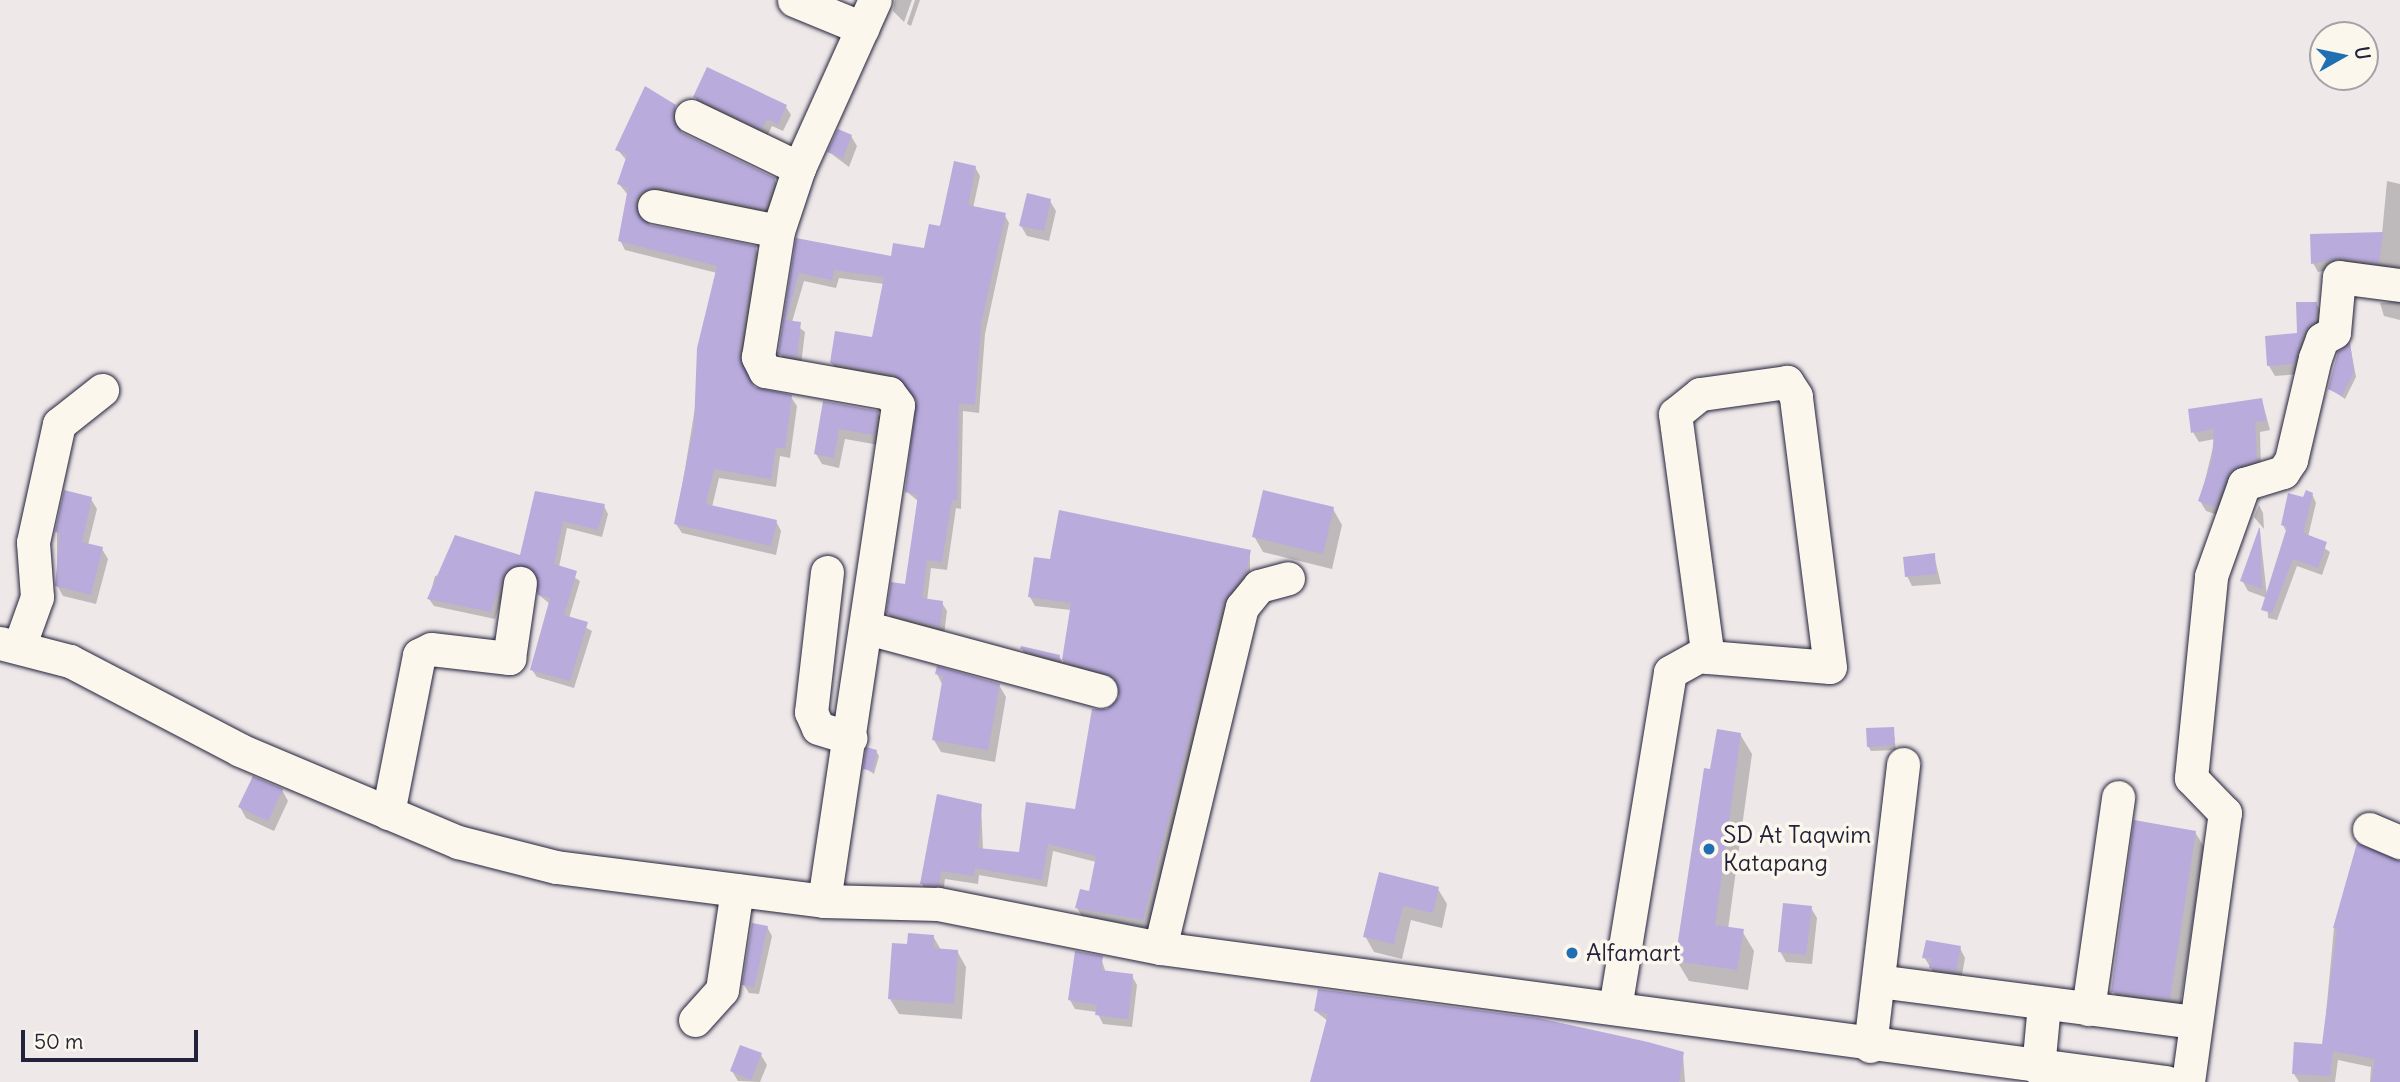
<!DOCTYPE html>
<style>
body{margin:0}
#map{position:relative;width:2400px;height:1082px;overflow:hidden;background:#eee8e9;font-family:Delius,sans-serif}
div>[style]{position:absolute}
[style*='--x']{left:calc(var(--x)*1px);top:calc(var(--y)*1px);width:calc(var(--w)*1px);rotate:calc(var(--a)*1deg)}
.shadow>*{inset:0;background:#0003}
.building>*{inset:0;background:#b9acdc}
.roads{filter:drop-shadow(0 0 2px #22223b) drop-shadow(0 0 2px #22223b)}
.minor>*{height:33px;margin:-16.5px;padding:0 16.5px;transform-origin:16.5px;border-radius:16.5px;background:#fbf7ec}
.dots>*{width:19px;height:19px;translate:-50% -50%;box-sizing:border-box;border:4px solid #fbf7ec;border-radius:50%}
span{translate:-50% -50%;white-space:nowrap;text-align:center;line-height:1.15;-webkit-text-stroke:7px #fbf7ec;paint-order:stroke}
.poi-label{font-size:24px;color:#22223b}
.left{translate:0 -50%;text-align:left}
.north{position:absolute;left:2309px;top:21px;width:70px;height:70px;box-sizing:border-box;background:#fbf7ec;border:2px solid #a4a2a5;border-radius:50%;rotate:81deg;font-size:19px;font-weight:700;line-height:28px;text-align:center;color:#22223b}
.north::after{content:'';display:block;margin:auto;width:24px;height:32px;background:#1f6fb2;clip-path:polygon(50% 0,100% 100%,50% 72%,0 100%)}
.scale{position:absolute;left:21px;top:1030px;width:177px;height:32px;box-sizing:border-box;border:4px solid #22223b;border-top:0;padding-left:9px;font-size:21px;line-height:24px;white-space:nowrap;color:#22223b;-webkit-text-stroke:5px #fbf7ec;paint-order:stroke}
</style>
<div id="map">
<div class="shadow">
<i style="clip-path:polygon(895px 0,912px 0,904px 22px,893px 11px)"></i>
<i style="clip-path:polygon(915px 0,920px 0,911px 26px,907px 24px)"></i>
<i style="clip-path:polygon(695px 97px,786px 107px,791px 115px,783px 131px,772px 126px,767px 136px,700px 106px)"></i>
<i style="clip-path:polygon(674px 106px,681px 134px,774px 179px,780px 189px,770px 217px,640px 213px,648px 226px,755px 248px,760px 257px,743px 366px,754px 389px,791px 397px,797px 406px,790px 458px,780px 456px,776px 487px,719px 478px,712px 507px,776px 521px,781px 531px,776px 555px,682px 533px,676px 524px,717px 273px,625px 250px,620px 240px,628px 195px,619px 184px,627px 161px,617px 149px)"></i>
<i style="clip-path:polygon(851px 136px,857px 146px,849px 167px,829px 152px)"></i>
<i style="clip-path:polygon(975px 167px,980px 176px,973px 208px,1004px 214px,1009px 223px,985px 334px,979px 413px,963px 411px,961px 509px,956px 508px,947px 570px,931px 568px,927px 601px,942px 603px,947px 611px,944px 635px,893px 621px,888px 613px,906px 586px,919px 502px,906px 491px,918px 402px,900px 383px,837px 371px,832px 363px,873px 339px,884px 284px,839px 278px,836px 288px,804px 281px,792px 322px,805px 332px,801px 365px,785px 362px,780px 353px,798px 240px,893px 258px,925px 250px)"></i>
<i style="clip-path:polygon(2387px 181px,2400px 184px,2400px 275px,2347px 266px,2318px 272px,2313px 263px,2382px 234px)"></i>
<i style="clip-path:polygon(1050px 201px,1056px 211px,1049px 241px,1027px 236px,1021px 226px)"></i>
<i style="clip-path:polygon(2400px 301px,2400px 320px,2384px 316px,2380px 303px)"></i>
<i style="clip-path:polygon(2316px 303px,2322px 314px,2299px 374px,2275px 376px,2269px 366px,2299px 335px)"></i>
<i style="clip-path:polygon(2350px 345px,2356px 377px,2345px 399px,2329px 388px)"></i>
<i style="clip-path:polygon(2262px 400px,2270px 430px,2260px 432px,2261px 470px,2235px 480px,2221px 516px,2206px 511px,2200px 501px,2215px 439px,2199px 442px,2194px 434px,2223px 426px,2194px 434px,2190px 411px)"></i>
<i style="clip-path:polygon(825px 403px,877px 412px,883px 422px,879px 445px,845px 439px,839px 468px,822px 464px,816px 454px)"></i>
<i style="clip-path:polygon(536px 493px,604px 506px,608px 514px,602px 537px,567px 528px,559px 567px,580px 581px,569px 618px,592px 631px,574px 688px,537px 677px,532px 670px,550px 604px,539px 595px,535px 575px,509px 578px,495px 619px,434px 606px,429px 599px,435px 576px,522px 558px)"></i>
<i style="clip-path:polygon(2312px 494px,2316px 503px,2308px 537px,2330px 552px,2322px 575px,2297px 566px,2277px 620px,2268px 618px,2267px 598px,2248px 591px,2242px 580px,2260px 532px,2267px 596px,2287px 533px,2283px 525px)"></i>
<i style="clip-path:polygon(91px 499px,97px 509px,88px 545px,102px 549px,108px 559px,96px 604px,63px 596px,57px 585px,57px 532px)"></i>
<i style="clip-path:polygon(2259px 505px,2263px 513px,2264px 529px,2254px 517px)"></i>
<i style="clip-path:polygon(1333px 509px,1342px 525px,1332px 569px,1263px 552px,1254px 536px)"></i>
<i style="clip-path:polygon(1250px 551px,1250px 582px,1152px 923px,1148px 928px,1082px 916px,1077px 908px,1090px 893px,1096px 862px,1053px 851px,1047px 887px,979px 875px,978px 884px,945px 879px,943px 893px,927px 892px,922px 884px,981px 805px,983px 850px,1020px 854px,1076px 811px,1107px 711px,1122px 696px,1118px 684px,1066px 664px,1064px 669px,1028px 659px,1022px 649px,1059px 656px,1063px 663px,1071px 610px,1035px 606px,1030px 597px,1051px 561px)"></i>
<i style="clip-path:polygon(1934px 555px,1941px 584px,1912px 586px,1907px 576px)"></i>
<i style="clip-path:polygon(937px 674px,999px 685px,1006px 697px,995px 762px,941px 752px,934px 740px,943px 686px)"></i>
<i style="clip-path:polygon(1893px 728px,1896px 750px,1871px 751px,1868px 746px)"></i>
<i style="clip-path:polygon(1740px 734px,1752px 754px,1728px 929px,1742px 931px,1754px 951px,1748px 990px,1689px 981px,1677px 961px,1712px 771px)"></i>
<i style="clip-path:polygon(876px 751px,879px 756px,874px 774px,865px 768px)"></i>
<i style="clip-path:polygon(282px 790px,288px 801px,274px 831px,246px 818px,240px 807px)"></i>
<i style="clip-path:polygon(2195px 832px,2204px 847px,2179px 1014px,2122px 1007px,2113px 991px)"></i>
<i style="clip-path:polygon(2400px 863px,2400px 1082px,2370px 1082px,2371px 1067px,2338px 1060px,2335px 1082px,2299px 1082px,2294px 1074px,2323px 1046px,2334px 928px)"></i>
<i style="clip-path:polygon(1380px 874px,1438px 889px,1447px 904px,1442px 928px,1411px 920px,1402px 959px,1374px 952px,1365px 936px)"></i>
<i style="clip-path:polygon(1811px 908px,1817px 918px,1812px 964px,1786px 962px,1780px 951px)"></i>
<i style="clip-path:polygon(767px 927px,772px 936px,759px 994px,749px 993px,744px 985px)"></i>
<i style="clip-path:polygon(933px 936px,941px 950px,957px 951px,966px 967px,962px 1019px,899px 1014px,890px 999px,909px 946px)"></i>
<i style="clip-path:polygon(1960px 948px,1965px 958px,1961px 981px,1937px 978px,1924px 957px)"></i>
<i style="clip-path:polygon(1101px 958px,1106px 973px,1132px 976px,1137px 985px,1132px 1027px,1103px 1024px,1097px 1012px,1075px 1009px,1070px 1000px)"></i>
<i style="clip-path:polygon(1315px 1011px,1683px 1054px,1685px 1082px,1315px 1082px,1328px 1021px)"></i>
<i style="clip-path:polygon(761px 1055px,767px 1065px,760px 1082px,738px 1081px,732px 1071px)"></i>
</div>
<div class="building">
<i style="clip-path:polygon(707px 67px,787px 105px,778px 124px,767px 119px,762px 129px,693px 97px)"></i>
<i style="clip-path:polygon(645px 86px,676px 105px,672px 118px,682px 133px,775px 178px,765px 209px,657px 187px,640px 193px,635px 203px,650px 225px,756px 246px,739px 355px,754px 387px,792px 395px,785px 449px,776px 447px,771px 479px,714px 469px,706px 504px,777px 520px,771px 546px,674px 524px,694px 426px,697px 348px,717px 266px,618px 241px,628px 188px,617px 184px,627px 155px,615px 150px)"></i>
<i style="clip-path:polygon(838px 129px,852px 135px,843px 158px,827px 152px)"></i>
<i style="clip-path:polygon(954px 161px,976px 166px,968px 205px,1006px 213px,981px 324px,975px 405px,959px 403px,957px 501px,952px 500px,942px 562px,927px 560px,922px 598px,943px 601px,940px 627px,886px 613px,891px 582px,905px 584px,918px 495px,905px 492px,916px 400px,893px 374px,830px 363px,835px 331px,872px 337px,884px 277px,834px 270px,832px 280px,799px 273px,786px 320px,801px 322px,797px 357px,778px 354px,796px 238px,891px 256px,893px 243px,924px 248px,929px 224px,940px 226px)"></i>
<i style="clip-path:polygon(1027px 193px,1051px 199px,1044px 231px,1019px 226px)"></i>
<i style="clip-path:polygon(2383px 232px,2379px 263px,2341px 258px,2311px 264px,2310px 234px)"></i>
<i style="clip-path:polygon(2296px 302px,2317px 302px,2316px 320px,2304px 332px,2294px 364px,2267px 366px,2265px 336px,2297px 333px)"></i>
<i style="clip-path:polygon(2350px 342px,2354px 372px,2342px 396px,2328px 389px,2338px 352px)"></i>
<i style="clip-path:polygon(2262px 398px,2266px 421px,2255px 422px,2257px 460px,2230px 471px,2215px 507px,2198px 501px,2212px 460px,2214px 429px,2191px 433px,2188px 409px)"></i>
<i style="clip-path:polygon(823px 401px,878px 411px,874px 435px,839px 429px,834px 458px,814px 454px)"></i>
<i style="clip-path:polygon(64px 490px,92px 497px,82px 542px,103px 547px,91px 595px,55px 586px,60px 533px,55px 532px)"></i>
<i style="clip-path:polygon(1263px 490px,1334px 507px,1323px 554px,1252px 537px)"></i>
<i style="clip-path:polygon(2306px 490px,2313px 493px,2303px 533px,2327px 542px,2318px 568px,2293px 559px,2272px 613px,2261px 610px,2287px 527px,2281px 525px,2288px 493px,2303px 497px)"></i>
<i style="clip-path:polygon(535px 491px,605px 504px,598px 530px,563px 521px,554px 564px,577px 571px,564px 615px,588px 622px,570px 681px,530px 670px,550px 598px,538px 595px,531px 568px,505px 571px,491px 612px,427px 599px,455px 535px,520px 555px)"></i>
<i style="clip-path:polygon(1059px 510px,1251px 550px,1246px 573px,1223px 603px,1143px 920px,1075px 908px,1080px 889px,1089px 891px,1096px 856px,1048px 844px,1042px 880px,975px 868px,974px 876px,941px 871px,939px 885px,920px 884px,937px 794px,982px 804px,978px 848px,1019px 852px,1026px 802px,1075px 809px,1092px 709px,1107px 709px,1119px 697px,1114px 677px,1062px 660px,1071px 603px,1028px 597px,1034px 557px,1050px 559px)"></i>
<i style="clip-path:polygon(2259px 528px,2260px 528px,2262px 589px,2240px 581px)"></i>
<i style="clip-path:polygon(1935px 553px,1936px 574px,1905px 577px,1903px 557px)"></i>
<i style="clip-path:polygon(1021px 646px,1060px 655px,1059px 660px,1020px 649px)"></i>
<i style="clip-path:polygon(937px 666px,1000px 684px,988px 750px,932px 740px,943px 676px,935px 674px)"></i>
<i style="clip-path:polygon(1894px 727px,1895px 745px,1867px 747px,1866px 728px)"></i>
<i style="clip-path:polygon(1717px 729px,1741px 733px,1715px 925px,1744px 929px,1737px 970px,1675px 961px,1704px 768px,1710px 769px)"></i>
<i style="clip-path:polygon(866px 747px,877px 750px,872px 771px,863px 769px)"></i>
<i style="clip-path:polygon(253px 776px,283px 789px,268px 821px,238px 807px)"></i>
<i style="clip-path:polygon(2134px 820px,2196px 831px,2170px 999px,2111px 992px)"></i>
<i style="clip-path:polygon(2357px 843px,2400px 861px,2400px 1082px,2371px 1082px,2375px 1059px,2333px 1051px,2330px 1076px,2292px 1074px,2294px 1042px,2322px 1044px,2337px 929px,2333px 928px)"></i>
<i style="clip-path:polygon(1379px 872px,1439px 887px,1433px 913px,1403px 906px,1394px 944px,1363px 937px)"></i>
<i style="clip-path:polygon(1783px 903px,1812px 906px,1806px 955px,1778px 952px)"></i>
<i style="clip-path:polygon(752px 923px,768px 926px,754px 987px,742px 985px)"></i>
<i style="clip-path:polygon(908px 933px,934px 935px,933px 948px,958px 950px,954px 1004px,888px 999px,892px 943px,907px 944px)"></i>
<i style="clip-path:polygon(1926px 940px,1961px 946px,1956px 972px,1929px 968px,1931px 959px,1922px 958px)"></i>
<i style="clip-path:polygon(1075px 951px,1103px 956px,1101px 970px,1133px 974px,1128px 1019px,1095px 1015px,1097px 1005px,1068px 1000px)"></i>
<i style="clip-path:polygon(1318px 989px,1538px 1018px,1648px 1042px,1684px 1052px,1679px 1082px,1310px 1082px,1328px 1014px,1314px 1011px)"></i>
<i style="clip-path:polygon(740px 1045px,762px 1053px,751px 1080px,730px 1071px)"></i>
</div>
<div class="roads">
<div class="minor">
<i style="--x:794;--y:0;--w:74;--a:22.4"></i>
<i style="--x:691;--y:116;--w:120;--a:25.7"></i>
<i style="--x:654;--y:206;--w:126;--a:11.4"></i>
<i style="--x:827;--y:572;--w:141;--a:96.5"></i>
<i style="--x:811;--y:712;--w:17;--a:66"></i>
<i style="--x:818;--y:728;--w:34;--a:17"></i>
<i style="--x:868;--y:628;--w:241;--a:15.1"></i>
<i style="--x:0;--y:643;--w:72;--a:14.4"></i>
<i style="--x:70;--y:661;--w:192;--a:27.6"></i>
<i style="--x:240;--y:750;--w:237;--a:22.9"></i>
<i style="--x:458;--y:842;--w:101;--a:14.3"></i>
<i style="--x:556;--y:867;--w:270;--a:7.2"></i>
<i style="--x:824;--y:901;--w:114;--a:1.5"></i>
<i style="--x:938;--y:904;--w:226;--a:11.2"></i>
<i style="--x:1160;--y:948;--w:1015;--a:7.59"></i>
<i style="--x:19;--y:647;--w:53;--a:-70.2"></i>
<i style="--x:37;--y:597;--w:55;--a:-94.2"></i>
<i style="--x:33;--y:542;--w:121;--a:-77.6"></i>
<i style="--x:59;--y:424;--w:55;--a:-38.3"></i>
<i style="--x:388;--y:813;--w:161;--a:-78.9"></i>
<i style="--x:419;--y:655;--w:13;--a:-27"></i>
<i style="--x:431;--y:649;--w:79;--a:6.6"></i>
<i style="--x:509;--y:658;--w:76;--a:-81.7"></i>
<i style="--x:2369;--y:829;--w:34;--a:23"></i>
<i style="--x:824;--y:901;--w:501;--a:-81.51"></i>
<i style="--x:898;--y:405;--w:15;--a:-127"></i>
<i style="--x:889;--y:393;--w:126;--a:-169.9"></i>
<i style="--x:765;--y:371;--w:16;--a:-117"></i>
<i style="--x:758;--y:357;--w:128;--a:-81"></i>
<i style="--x:778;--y:231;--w:66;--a:-71.6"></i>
<i style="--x:799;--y:168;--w:184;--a:-65.7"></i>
<i style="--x:1160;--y:948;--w:351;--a:-76.5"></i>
<i style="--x:1242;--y:607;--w:27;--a:-51"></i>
<i style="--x:1259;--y:586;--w:30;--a:-15"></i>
<i style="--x:1878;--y:981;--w:320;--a:7.4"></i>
<i style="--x:1615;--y:1008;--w:340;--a:-80.7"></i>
<i style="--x:1670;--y:672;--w:33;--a:-29"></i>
<i style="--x:1699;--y:656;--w:9;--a:6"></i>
<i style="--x:1708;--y:657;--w:122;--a:4.7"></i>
<i style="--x:1830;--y:667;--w:273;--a:-97.2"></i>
<i style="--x:1796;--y:396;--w:17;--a:-123"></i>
<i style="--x:1787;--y:382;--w:88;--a:172.1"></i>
<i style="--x:1700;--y:394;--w:32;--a:141"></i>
<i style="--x:1675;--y:414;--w:245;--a:82.3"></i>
<i style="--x:2088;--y:1009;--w:214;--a:-81.9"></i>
<i style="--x:695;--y:1020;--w:40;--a:-48"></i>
<i style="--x:722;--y:990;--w:101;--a:-81.5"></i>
<i style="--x:1870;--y:1046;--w:284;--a:-83.3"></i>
<i style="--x:2038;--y:1068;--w:63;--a:-84.6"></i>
<i style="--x:2188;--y:1082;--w:272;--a:-82.2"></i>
<i style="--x:2225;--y:813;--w:49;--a:-134.2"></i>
<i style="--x:2191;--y:778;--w:203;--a:-84.3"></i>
<i style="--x:2211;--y:576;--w:98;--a:-70.3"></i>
<i style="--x:2244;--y:484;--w:41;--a:-17.1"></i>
<i style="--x:2283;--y:472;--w:14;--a:-56"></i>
<i style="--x:2291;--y:460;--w:105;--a:-76.8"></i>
<i style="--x:2315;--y:358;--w:20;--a:-70"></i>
<i style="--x:2322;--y:339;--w:14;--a:-30"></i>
<i style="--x:2334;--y:332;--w:55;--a:-84.8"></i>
<i style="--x:2339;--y:277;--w:62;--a:7.5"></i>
</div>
</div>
<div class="dots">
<i style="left:1709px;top:849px;background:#1f6fb2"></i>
<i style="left:1572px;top:953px;background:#1f6fb2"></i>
</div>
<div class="poi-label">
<span class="left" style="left:1723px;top:849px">SD At Taqwim<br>Katapang</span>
<span class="left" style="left:1586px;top:953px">Alfamart</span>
</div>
<div class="north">U</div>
<div class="scale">50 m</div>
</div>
